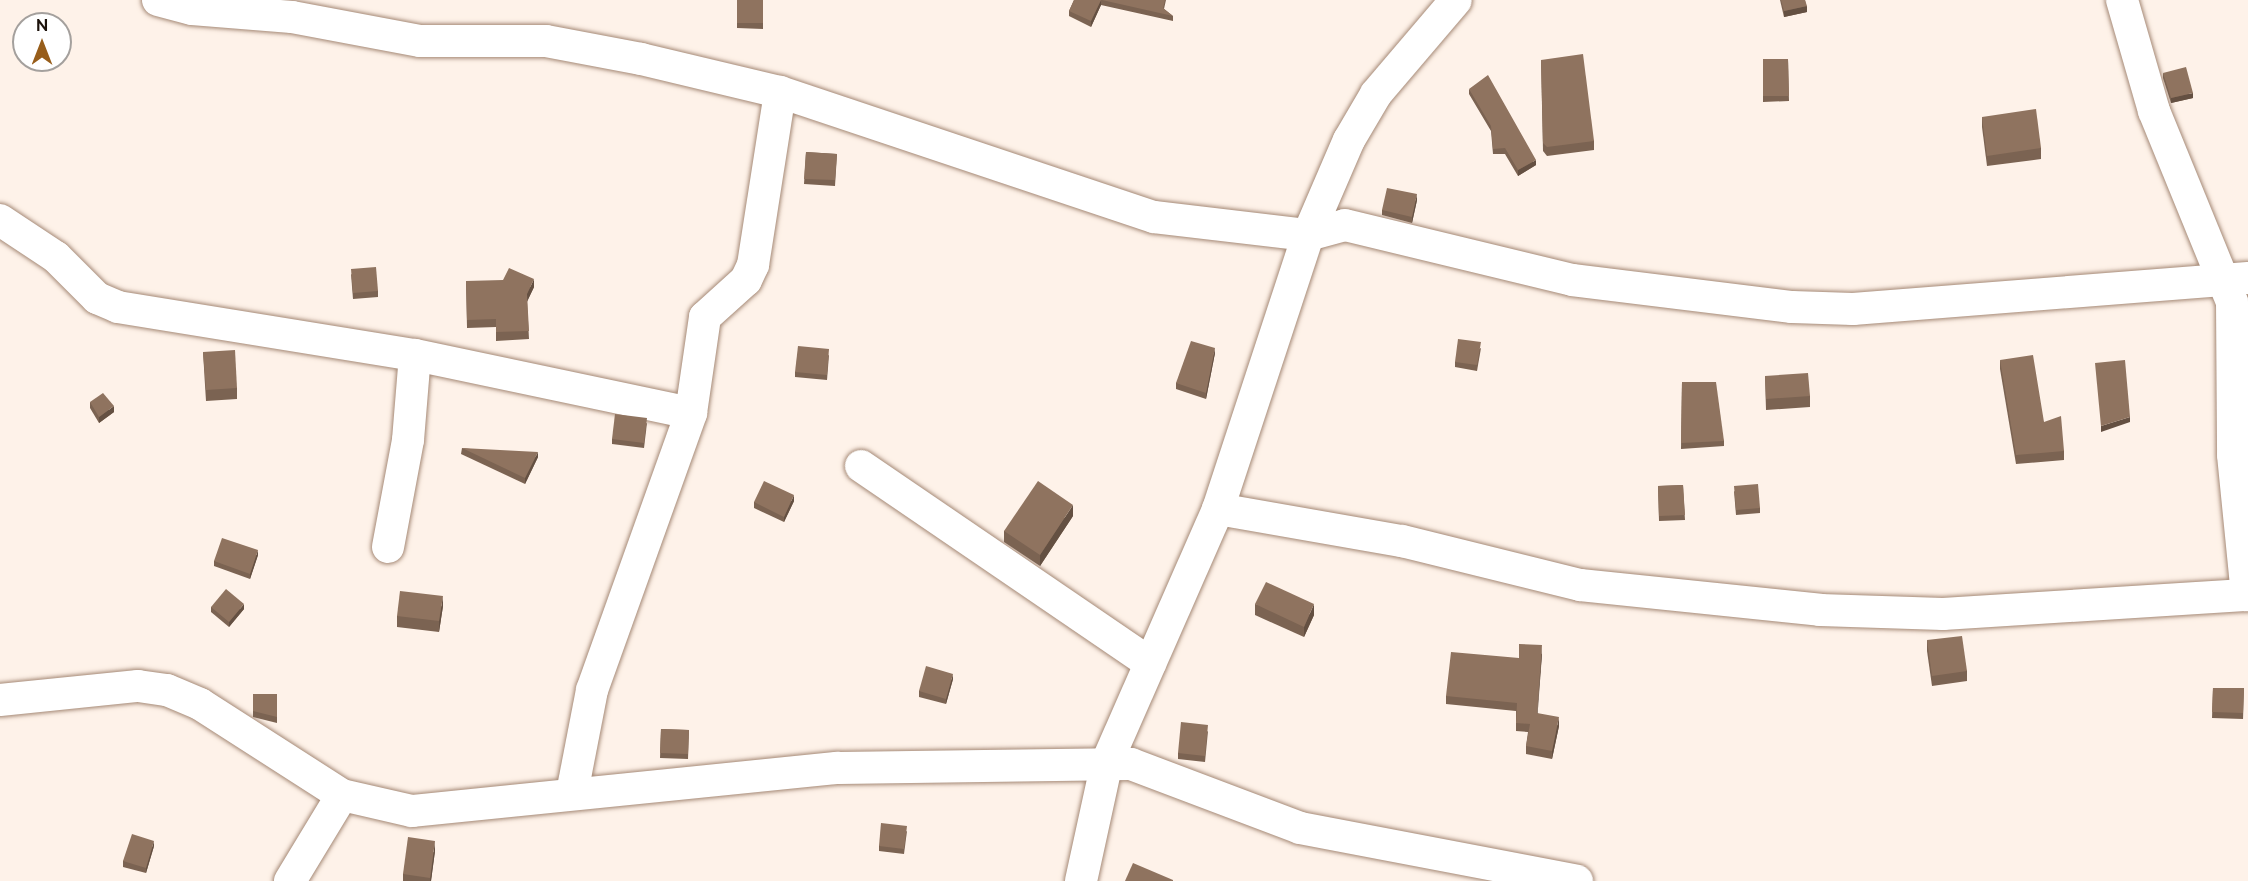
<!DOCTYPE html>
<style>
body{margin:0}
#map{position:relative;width:2248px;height:881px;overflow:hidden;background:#fef2e9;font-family:Raleway,sans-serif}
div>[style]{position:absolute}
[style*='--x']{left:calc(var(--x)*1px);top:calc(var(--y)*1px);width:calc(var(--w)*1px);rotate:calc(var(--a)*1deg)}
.roads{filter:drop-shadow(0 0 2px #a58976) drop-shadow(0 0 2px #a58976)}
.street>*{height:32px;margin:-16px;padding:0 16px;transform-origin:16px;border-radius:16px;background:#fff}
.wall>*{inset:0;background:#7b6352}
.shaded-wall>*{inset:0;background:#645042}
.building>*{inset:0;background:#8f735f}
span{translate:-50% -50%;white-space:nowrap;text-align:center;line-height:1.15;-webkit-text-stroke:6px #fff;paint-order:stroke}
.north{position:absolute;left:12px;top:12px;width:60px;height:60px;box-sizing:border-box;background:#fff;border:2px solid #a4a09d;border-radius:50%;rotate:0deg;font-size:16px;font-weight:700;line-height:24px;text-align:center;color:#1c120b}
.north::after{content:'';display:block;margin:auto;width:21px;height:27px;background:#975d1a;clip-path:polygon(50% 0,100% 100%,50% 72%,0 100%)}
</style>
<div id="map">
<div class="roads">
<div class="street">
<i style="--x:158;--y:0;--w:35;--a:15"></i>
<i style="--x:192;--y:9;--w:100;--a:4.6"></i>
<i style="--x:292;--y:17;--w:130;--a:10.6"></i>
<i style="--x:420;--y:41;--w:126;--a:0"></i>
<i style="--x:546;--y:41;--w:97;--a:10.7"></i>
<i style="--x:641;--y:59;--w:143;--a:13.4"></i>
<i style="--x:780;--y:92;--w:394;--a:18.5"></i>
<i style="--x:1154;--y:217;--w:155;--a:6.7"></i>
<i style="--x:1308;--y:235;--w:38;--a:-15"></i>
<i style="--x:1345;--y:225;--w:234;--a:13.6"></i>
<i style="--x:1572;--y:280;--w:222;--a:7"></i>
<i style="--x:1792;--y:307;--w:61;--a:1.9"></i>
<i style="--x:1853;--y:309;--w:396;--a:-4.5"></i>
<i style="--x:2122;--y:0;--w:116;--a:73.9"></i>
<i style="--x:2154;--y:111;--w:206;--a:67.8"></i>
<i style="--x:2232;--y:302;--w:153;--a:89.6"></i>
<i style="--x:2233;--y:455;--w:141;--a:84.3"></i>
<i style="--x:0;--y:220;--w:67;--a:33.5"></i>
<i style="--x:56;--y:257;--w:58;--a:45"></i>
<i style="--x:97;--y:298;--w:23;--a:23"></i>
<i style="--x:118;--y:307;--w:301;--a:9.2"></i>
<i style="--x:415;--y:355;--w:282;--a:11.9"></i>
<i style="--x:861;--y:466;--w:350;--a:34.3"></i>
<i style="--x:1218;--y:509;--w:187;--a:9.9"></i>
<i style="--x:1402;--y:541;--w:183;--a:13.9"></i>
<i style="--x:1580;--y:585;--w:241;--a:5.9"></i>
<i style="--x:1820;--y:610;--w:123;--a:1.9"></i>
<i style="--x:1943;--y:614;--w:306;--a:-3.6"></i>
<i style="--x:388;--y:547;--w:109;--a:-79.4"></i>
<i style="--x:408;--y:440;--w:85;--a:-85.3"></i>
<i style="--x:0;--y:700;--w:139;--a:-5.8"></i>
<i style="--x:138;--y:686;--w:29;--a:8"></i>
<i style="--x:167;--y:690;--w:36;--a:23"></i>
<i style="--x:200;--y:704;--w:169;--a:32.7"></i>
<i style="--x:342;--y:795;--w:72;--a:12.9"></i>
<i style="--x:412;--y:811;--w:427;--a:-5.8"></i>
<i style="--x:837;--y:768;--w:294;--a:-0.8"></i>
<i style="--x:1131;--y:764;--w:181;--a:20.7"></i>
<i style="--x:1300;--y:828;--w:282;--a:10.8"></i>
<i style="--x:572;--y:793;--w:105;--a:-79"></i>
<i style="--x:592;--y:690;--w:294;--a:-70.3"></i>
<i style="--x:691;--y:413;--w:97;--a:-81.7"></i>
<i style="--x:705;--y:317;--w:55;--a:-42.1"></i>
<i style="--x:746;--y:280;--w:17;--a:-65"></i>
<i style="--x:753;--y:265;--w:175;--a:-81.1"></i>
<i style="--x:290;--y:881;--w:100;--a:-58.8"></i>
<i style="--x:1081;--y:881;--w:122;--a:-77.7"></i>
<i style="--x:1107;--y:762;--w:276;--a:-66.3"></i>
<i style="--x:1218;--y:509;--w:288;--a:-71.8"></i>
<i style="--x:1308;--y:235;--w:103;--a:-66.7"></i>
<i style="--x:1349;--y:140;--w:53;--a:-59.6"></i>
<i style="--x:1376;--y:94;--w:123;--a:-49.6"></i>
</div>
</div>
<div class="wall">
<i style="clip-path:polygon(737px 0,763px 0,763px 29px,737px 28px)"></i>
<i style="clip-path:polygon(1074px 0,1166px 0,1164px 9px,1173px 16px,1173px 21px,1101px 5px,1091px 27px,1069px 16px,1069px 11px)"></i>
<i style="clip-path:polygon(1780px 0,1805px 0,1807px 12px,1784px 17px)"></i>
<i style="clip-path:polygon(1763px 59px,1788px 59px,1789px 101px,1763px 102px)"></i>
<i style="clip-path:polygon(1541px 60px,1594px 141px,1594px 150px,1547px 156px,1543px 151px)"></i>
<i style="clip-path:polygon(2163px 73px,2193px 98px,2171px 103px,2163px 78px)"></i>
<i style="clip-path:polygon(1469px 89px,1536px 165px,1518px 176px,1505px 154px,1493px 154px,1491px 131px,1469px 94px)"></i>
<i style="clip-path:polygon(1982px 117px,2041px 148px,2041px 159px,1987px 166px,1982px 127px)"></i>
<i style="clip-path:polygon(806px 152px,837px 154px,835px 186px,804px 184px)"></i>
<i style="clip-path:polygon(1417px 200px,1412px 223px,1382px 215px,1382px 210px)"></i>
<i style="clip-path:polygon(351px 274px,378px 291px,378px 297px,353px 299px)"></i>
<i style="clip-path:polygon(466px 281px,534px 287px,527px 301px,529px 339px,496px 341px,496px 327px,467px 328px)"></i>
<i style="clip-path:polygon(1481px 348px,1477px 371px,1455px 367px,1455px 362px)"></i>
<i style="clip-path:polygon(203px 352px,237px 388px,237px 399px,206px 401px)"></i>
<i style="clip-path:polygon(1215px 353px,1206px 399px,1176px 389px,1176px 383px)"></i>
<i style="clip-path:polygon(829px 355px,827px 380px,795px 377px,795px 372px)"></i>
<i style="clip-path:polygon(2000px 360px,2064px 451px,2064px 460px,2016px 464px,2000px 369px)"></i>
<i style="clip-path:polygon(1765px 376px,1810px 396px,1810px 407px,1766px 410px)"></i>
<i style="clip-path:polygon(1682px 382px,1724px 441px,1724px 446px,1681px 449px)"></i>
<i style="clip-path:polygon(90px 402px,114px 412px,99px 423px,90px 408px)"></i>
<i style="clip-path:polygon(647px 423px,644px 448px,612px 444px,612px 439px)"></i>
<i style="clip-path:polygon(462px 448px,538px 457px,525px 484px,461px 454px)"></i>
<i style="clip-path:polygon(1683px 485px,1685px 520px,1659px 521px,1658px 486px)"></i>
<i style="clip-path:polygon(1734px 491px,1760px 508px,1760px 513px,1736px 515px)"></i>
<i style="clip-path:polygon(794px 501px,784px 522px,754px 508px,754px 502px)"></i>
<i style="clip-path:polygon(1073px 516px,1040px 566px,1004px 542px,1004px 531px)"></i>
<i style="clip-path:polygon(258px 555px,250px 579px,214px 566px,214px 561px)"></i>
<i style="clip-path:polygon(1255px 604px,1314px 615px,1304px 637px,1255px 615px)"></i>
<i style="clip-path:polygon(443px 606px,439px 632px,397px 627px,397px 616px)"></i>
<i style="clip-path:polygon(211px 607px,244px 609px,229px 627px,211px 612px)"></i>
<i style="clip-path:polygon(1927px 640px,1967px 671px,1967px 681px,1932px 686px,1927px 651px)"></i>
<i style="clip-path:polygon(1542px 654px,1537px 713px,1559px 726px,1552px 759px,1526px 754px,1526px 746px,1528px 732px,1516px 731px,1516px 711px,1446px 704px,1446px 696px,1519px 658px)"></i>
<i style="clip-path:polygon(953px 679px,946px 704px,919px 697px,919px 691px)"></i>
<i style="clip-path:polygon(2213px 688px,2244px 688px,2243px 719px,2212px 718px)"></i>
<i style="clip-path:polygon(253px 694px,277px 694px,277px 723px,253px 717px)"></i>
<i style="clip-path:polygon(661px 729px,689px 730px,688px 759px,660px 758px)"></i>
<i style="clip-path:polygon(1208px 731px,1205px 762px,1178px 759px,1178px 753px)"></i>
<i style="clip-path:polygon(907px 831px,904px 854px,879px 851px,879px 846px)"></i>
<i style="clip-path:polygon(154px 846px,146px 873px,123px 867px,123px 861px)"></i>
<i style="clip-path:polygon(435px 851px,431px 881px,403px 881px,403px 874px)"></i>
</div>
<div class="shaded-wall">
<i style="clip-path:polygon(1101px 0,1101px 5px,1091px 27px,1091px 21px)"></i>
<i style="clip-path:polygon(1807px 6px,1807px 12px,1784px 17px,1784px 11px)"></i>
<i style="clip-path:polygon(2193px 93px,2193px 98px,2171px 103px,2171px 98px)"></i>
<i style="clip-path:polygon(1536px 160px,1536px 165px,1518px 176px,1518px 170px)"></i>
<i style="clip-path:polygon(1417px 194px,1417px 200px,1412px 223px,1412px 217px)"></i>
<i style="clip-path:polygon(534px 279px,534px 287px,527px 302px,527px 294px)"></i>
<i style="clip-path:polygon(1215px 348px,1215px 353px,1206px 399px,1206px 393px)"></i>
<i style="clip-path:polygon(114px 406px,114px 412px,99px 423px,99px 417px)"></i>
<i style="clip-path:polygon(2130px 417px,2130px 422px,2101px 432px,2101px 426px)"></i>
<i style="clip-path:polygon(538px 452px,538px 457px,525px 484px,525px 478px)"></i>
<i style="clip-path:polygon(794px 495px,794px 501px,784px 522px,784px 517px)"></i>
<i style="clip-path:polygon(1073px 505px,1073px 516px,1040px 566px,1040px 555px)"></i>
<i style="clip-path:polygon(258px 550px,258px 555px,250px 579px,250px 574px)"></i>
<i style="clip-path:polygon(443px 596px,443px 606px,439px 632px,439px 621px)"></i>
<i style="clip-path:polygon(244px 604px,244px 609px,229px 627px,229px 622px)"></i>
<i style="clip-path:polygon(1314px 604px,1314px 615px,1304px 637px,1304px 627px)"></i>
<i style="clip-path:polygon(1542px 645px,1542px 654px,1537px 722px,1537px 713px)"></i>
<i style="clip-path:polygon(953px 674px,953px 679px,946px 704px,946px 699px)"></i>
<i style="clip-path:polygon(1559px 717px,1559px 726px,1552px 759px,1552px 751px)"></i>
<i style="clip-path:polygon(154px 841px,154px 846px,146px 873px,146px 868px)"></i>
<i style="clip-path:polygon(435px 841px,435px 851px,431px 881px,430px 881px)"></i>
</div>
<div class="building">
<i style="clip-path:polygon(737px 0,763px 0,763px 23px,737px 23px)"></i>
<i style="clip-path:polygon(1074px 0,1101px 0,1091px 21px,1069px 11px)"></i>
<i style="clip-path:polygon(1102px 0,1165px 0,1163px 8px,1173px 16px)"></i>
<i style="clip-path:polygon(1781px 0,1805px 0,1807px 6px,1784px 11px)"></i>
<i style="clip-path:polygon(1583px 54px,1594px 141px,1547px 147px,1543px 143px,1541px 60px)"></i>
<i style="clip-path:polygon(1763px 59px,1788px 59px,1789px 96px,1763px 96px)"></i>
<i style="clip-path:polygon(2186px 67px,2193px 93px,2171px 98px,2163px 73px)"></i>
<i style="clip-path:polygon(1488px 75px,1536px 160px,1518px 170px,1505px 148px,1493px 149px,1491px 126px,1469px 89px)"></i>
<i style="clip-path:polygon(2036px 109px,2041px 148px,1987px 156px,1982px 117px)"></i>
<i style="clip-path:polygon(806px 152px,837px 154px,835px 180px,804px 179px)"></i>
<i style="clip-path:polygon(1387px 188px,1417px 194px,1412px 217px,1382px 210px)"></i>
<i style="clip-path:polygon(376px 267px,378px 291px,353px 293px,351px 269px)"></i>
<i style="clip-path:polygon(509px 268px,534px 279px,527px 294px,529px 331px,496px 332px,496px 319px,467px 320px,466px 281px,503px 280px)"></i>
<i style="clip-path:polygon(1458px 339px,1481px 342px,1477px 365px,1455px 362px)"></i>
<i style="clip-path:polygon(1191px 341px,1215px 348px,1206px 393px,1176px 383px)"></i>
<i style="clip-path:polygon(798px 346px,829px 349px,827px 375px,795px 372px)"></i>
<i style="clip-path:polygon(235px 350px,237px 388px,206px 390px,203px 352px)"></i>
<i style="clip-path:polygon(2033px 355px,2044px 422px,2061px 416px,2064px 451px,2016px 455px,2000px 360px)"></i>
<i style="clip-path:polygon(2125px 360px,2130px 417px,2101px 426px,2095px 363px)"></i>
<i style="clip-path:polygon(1808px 373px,1810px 396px,1766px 399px,1765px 376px)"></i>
<i style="clip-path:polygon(1682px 382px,1716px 382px,1724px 441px,1681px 443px)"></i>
<i style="clip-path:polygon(103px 393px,114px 406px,99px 417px,90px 402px)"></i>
<i style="clip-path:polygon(615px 414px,647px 418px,644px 443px,612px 439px)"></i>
<i style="clip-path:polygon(462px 448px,538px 452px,525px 478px)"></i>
<i style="clip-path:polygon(764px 481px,794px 495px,784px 517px,754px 502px)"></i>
<i style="clip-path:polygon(1038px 481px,1073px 505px,1040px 555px,1004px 531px)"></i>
<i style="clip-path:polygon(1758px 484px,1760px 508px,1736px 510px,1734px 486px)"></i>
<i style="clip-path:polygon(1683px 485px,1685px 515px,1659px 516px,1658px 486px)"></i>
<i style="clip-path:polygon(222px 538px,258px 550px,250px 574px,214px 561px)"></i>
<i style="clip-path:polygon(1266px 582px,1314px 604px,1304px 627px,1255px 604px)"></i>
<i style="clip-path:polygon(226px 589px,244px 604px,229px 622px,211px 607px)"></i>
<i style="clip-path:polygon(400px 591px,443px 596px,439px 621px,397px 616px)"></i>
<i style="clip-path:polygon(1962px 636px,1967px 671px,1932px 676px,1927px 640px)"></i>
<i style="clip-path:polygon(1519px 644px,1542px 645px,1537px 713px,1559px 717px,1552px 751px,1526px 746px,1530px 724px,1516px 723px,1517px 703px,1446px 696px,1451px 652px,1519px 658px)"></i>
<i style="clip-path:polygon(926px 666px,953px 674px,946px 699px,919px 691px)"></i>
<i style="clip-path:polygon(2213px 688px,2244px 688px,2243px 713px,2212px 712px)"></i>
<i style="clip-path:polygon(253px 694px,277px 694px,277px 717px,253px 711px)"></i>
<i style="clip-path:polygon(1181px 722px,1208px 725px,1205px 756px,1178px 753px)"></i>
<i style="clip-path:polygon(661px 729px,689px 730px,688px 754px,660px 753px)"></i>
<i style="clip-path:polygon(881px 823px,907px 826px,904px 849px,879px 846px)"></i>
<i style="clip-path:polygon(132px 834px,154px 841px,146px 868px,123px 861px)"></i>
<i style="clip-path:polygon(408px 837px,435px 841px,430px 878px,403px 874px)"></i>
<i style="clip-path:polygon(1133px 863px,1173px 880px,1173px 881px,1125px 881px)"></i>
</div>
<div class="north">N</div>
</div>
